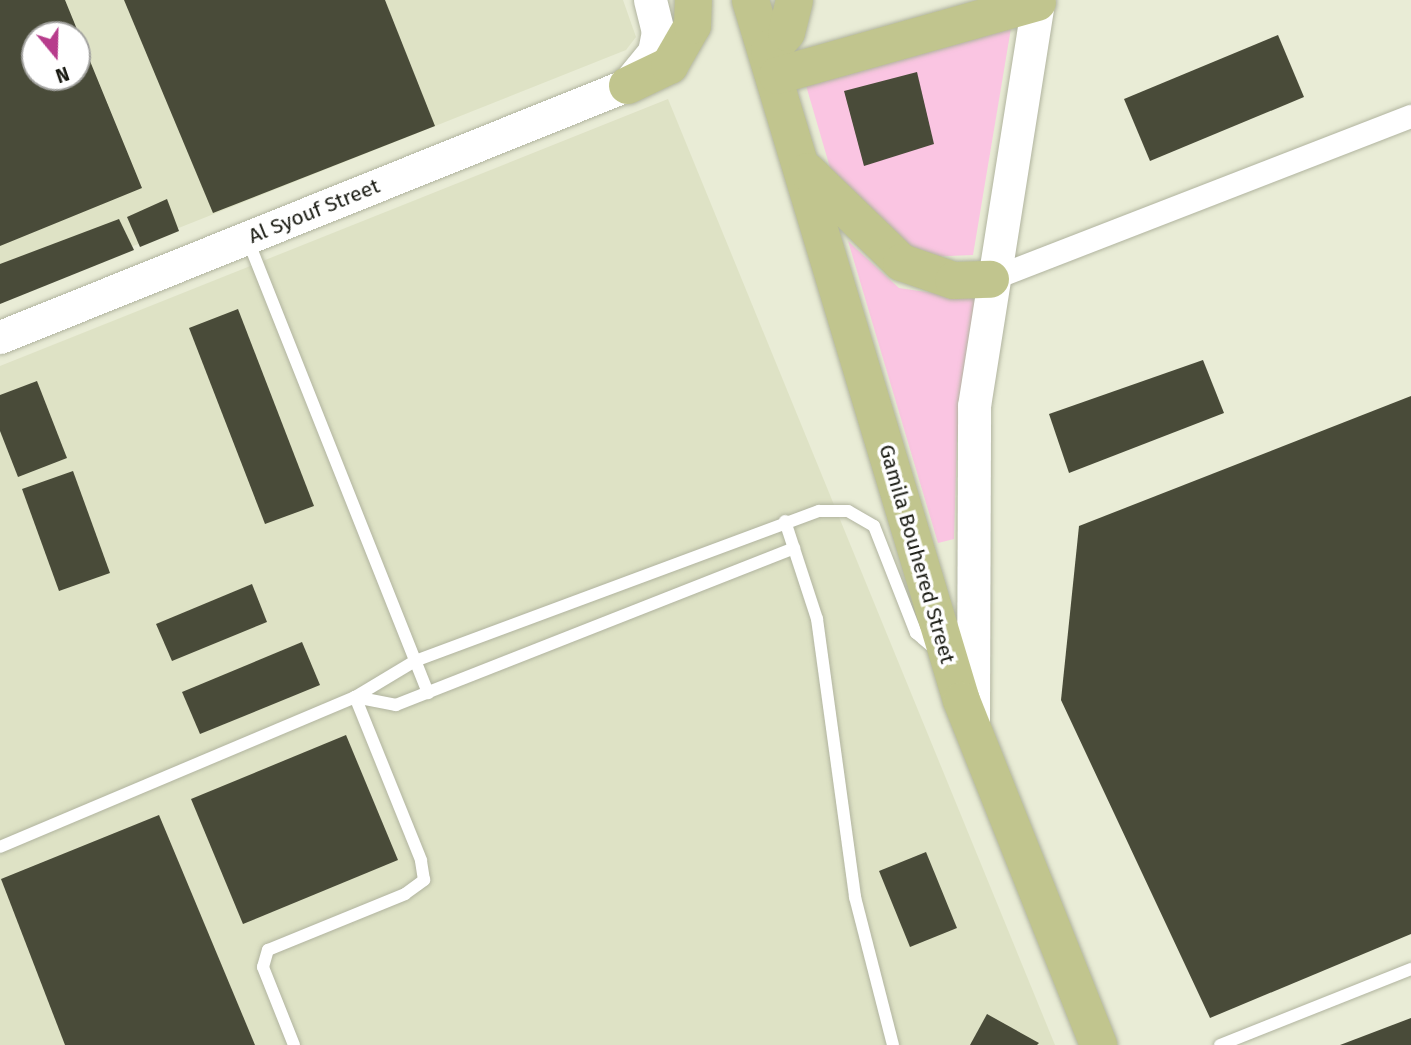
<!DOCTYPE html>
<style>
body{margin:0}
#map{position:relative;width:1411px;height:1045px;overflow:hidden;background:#e9ecd6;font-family:"Fira Sans",sans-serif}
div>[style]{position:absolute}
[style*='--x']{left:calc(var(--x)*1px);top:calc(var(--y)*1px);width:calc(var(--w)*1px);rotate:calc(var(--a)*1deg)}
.built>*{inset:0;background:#dee2c5}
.green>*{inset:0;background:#fac5e2}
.building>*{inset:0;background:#494b39}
.roads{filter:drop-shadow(0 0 2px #b1b49f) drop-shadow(0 0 2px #b1b49f)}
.lane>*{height:12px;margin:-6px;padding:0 6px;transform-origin:6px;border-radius:6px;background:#fff}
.street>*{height:23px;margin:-11.5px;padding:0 11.5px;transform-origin:11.5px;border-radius:11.5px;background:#fff}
.secondary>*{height:33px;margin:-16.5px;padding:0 16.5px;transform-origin:16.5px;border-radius:16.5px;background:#fff}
.primary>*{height:37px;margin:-18.5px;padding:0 18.5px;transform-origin:18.5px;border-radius:18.5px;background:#c1c58e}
span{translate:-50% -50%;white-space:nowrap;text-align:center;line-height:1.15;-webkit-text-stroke:7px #fff;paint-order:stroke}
.street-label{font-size:21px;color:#191a12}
.north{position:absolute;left:21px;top:21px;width:70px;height:70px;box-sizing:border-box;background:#fff;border:2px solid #a3a3a0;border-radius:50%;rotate:161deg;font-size:19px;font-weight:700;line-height:28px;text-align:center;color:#191a12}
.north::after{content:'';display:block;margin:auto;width:24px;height:32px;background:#b73c8c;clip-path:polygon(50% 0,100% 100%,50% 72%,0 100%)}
</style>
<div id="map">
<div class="built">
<i style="clip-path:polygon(evenodd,0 0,623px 0,636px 37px,626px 50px,0 299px,0 0,35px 35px,77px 35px,77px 77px,35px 77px,35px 35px)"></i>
<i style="clip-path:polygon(668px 99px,1055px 1045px,0 1045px,0 366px)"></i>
</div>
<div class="green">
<i style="clip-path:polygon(1011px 28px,973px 255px,924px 257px,895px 238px,831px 171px,805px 82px)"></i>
<i style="clip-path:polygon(848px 241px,899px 288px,954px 296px,976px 291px,957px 439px,954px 539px,938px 543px)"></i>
</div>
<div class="building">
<i style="clip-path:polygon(evenodd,0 0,65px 0,142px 188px,0 246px,0 0,35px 35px,77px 35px,77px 77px,35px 77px,35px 35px)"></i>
<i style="clip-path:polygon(124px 0,385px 0,435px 126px,213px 213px)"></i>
<i style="clip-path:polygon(1278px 35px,1304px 97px,1150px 161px,1124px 99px)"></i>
<i style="clip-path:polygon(917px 72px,934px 144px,864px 166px,844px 91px)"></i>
<i style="clip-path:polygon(167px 199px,179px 231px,140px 247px,127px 217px)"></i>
<i style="clip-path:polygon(119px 219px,134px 250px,0 304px,0 264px)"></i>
<i style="clip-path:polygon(238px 309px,314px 506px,265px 524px,189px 328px)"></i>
<i style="clip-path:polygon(1203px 360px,1224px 413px,1069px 473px,1049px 414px)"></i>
<i style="clip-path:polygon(37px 381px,67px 458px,18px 477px,0 431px,0 395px)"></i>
<i style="clip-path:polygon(1411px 396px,1411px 934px,1210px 1018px,1061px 700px,1079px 526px)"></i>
<i style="clip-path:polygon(73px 471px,110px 573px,59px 591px,22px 489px)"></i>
<i style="clip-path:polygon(252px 584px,267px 622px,172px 661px,156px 624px)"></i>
<i style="clip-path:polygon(302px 642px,320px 685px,200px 734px,182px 692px)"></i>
<i style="clip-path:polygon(346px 735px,398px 860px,243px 924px,191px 799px)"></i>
<i style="clip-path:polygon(159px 815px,255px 1045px,65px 1045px,1px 879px)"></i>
<i style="clip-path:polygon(926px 852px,957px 928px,910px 947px,879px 871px)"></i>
<i style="clip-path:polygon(987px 1014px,1039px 1043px,1037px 1045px,970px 1045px)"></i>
<i style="clip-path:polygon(1411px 1018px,1411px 1045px,1340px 1045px)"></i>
</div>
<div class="roads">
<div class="lane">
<i style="--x:247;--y:238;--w:490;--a:68.3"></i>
<i style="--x:785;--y:521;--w:103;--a:71.9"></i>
<i style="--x:817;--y:619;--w:281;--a:82.2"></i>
<i style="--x:855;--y:897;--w:153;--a:75.6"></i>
<i style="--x:355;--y:697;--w:42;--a:11"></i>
<i style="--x:396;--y:705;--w:428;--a:-21.5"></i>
<i style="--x:0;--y:847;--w:385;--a:-22.9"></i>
<i style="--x:355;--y:697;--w:70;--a:-31"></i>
<i style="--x:415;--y:661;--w:431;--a:-20.4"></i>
<i style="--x:819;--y:511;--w:29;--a:0"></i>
<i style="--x:848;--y:511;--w:30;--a:30"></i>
<i style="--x:874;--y:526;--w:115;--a:68.6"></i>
<i style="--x:916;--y:633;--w:30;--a:40"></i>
<i style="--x:294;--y:1045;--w:84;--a:-111.7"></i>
<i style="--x:263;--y:967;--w:18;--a:-74"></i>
<i style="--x:268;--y:950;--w:148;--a:-22.2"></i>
<i style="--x:405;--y:894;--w:24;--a:-36"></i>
<i style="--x:424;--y:880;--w:20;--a:-99"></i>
<i style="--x:421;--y:860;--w:176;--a:-112"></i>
<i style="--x:1220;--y:1045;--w:206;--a:-21.7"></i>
</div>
<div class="street">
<i style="--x:990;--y:279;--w:451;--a:-21.2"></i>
</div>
<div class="secondary">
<i style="--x:0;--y:337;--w:676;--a:-21.9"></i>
<i style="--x:627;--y:85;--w:43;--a:-50.7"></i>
<i style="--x:654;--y:52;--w:20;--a:-79"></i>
<i style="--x:658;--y:32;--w:33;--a:-104"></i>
<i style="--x:973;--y:720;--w:314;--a:-89.8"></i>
<i style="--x:974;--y:406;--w:411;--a:-81"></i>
</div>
<div class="primary">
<i style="--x:750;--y:0;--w:731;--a:73.23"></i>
<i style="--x:961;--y:700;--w:371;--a:68.3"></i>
<i style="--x:769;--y:51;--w:25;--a:-48"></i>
<i style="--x:786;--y:32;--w:33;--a:-76"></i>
<i style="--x:777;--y:75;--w:270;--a:-15.7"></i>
<i style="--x:627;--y:85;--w:47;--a:-25.5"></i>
<i style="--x:669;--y:65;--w:46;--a:-60.1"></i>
<i style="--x:692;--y:25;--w:25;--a:-88"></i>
<i style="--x:807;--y:171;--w:131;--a:44.1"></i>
<i style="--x:901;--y:262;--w:55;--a:19.1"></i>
<i style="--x:953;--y:280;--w:37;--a:-2"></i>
</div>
</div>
<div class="street-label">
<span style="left:314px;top:211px;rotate:-22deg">Al Syouf Street</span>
<span style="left:917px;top:554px;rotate:74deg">Gamila Bouhered Street</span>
</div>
<div class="north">N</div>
</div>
